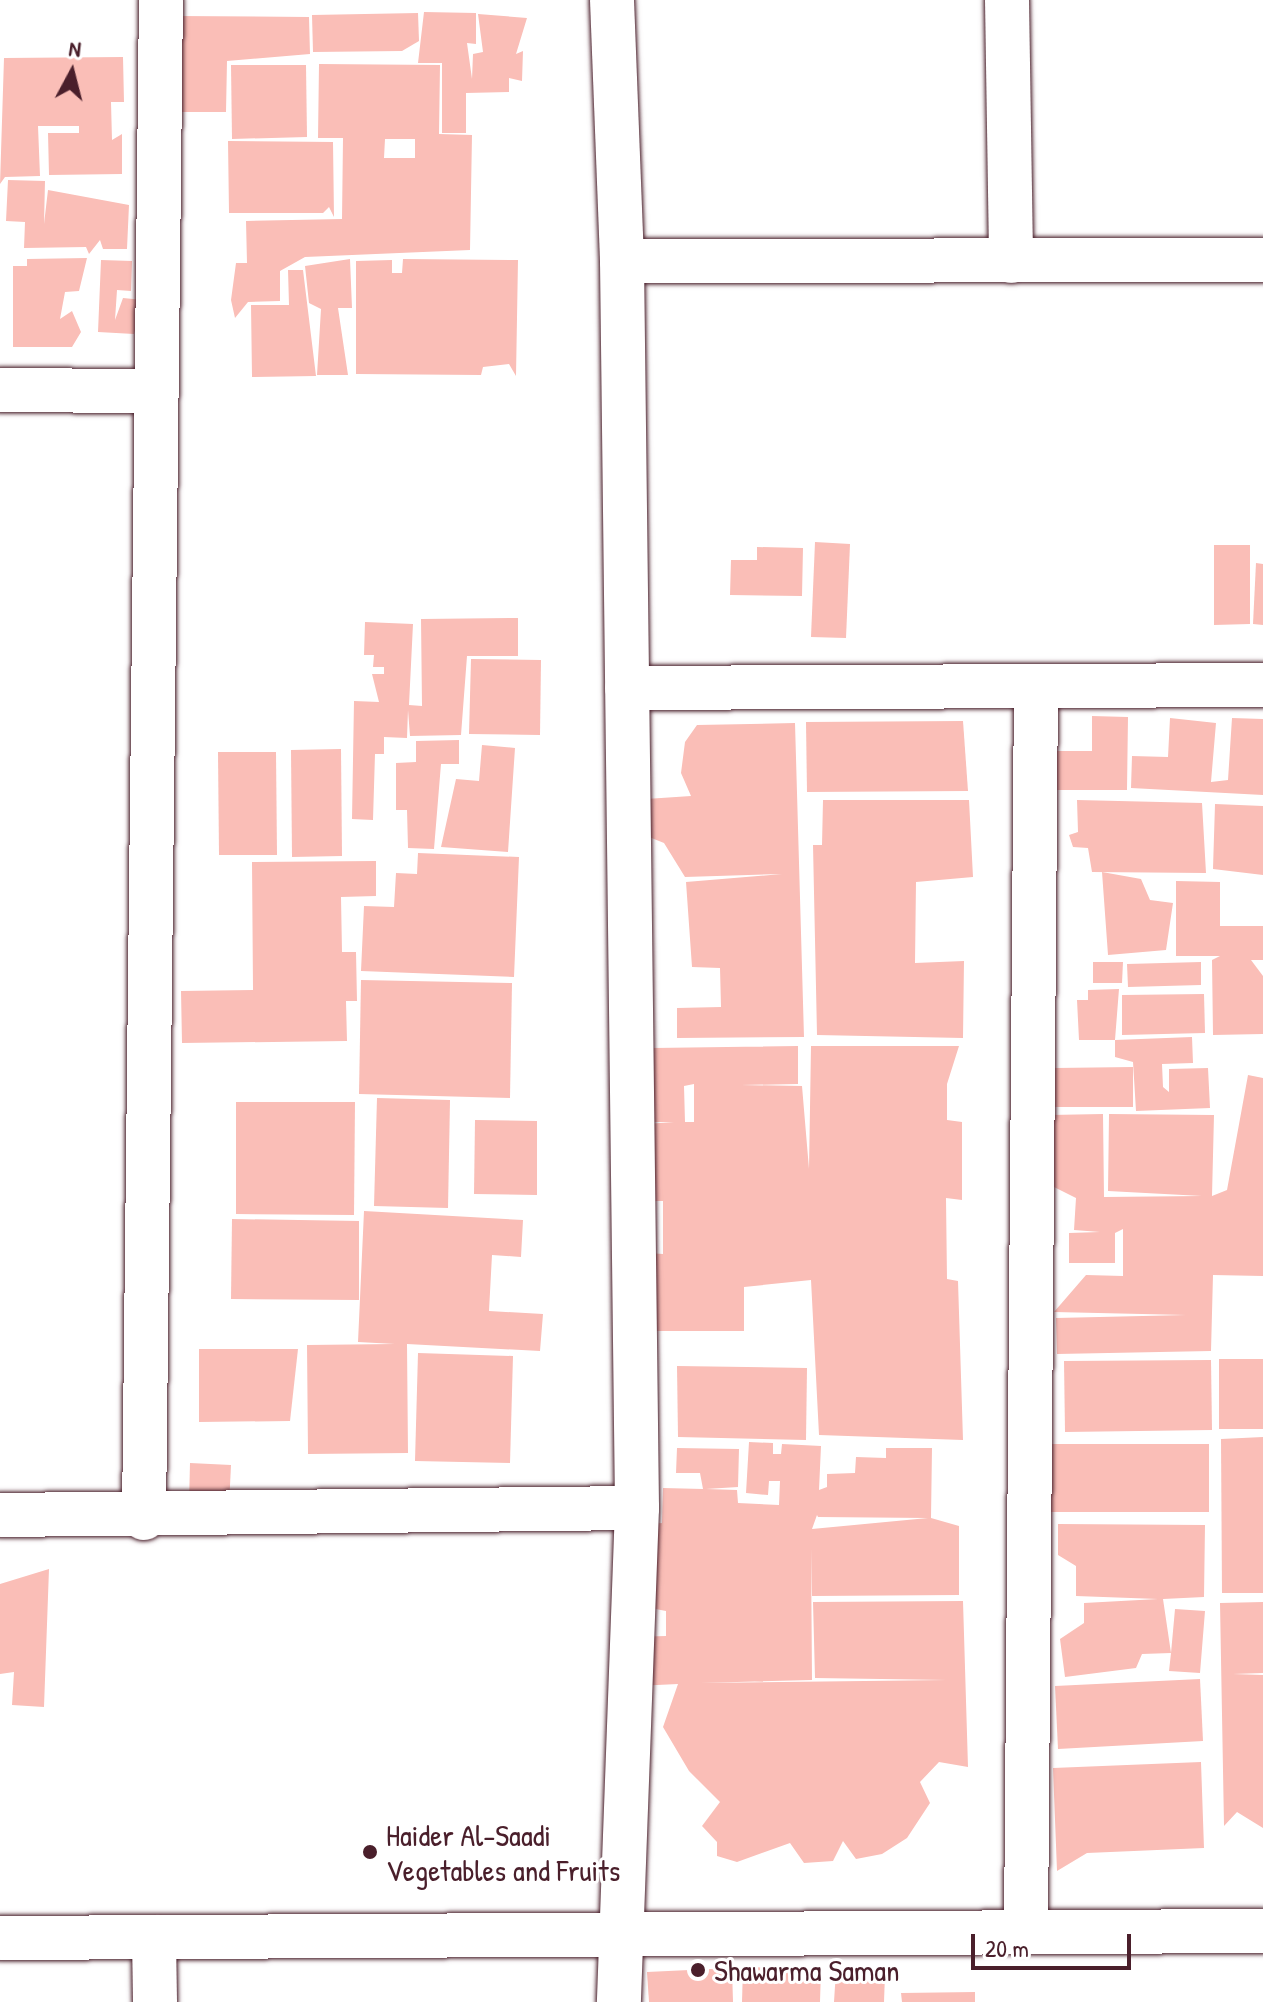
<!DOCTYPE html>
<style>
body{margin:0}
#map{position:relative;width:1263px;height:2002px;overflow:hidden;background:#fff;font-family:"Patrick Hand",sans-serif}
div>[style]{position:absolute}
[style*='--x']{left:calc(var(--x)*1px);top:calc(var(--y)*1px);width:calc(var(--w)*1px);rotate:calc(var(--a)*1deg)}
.building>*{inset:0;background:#fabeb7}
.roads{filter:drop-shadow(0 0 2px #4a1f2b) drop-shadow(0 0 2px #4a1f2b)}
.minor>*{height:44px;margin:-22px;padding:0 22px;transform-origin:22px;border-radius:22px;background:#fff}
.dots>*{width:22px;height:22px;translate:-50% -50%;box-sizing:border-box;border:4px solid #fff;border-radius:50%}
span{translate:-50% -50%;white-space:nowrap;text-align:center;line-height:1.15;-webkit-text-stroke:6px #fff;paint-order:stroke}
.poi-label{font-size:30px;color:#4a1f2b}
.left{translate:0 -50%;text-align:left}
.north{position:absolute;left:32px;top:32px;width:80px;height:80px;-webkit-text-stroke:6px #fff;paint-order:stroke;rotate:7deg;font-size:22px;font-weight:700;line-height:32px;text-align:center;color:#4a1f2b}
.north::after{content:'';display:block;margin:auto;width:28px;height:36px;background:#4a1f2b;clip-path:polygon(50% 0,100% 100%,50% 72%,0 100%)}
.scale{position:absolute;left:971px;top:1934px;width:160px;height:36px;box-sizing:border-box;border:4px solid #4a1f2b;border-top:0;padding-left:10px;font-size:24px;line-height:28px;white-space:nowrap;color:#4a1f2b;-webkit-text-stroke:6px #fff;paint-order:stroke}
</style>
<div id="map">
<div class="building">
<i style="clip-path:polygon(424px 12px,476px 13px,476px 44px,467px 43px,472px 79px,473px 54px,483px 52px,478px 14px,527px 18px,516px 54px,523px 51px,522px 81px,509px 78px,509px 92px,466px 93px,466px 133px,442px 133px,442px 63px,418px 63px)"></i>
<i style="clip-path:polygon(418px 13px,419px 41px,402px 51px,313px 52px,312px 15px)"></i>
<i style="clip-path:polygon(176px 16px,309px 17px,310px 54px,227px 61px,226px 112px,175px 112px)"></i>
<i style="clip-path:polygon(123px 57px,124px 102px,111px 102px,112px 140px,122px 134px,122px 174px,49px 175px,48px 133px,79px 133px,79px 126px,38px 126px,40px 176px,5px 177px,0 184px,4px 58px)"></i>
<i style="clip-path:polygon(evenodd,319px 64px,440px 65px,439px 134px,472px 135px,470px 250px,305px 257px,280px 271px,280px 301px,248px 302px,235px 318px,231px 300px,236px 263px,247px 263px,246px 221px,342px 219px,343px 138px,318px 138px,319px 64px,385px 139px,415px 139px,415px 158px,384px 158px,385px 139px)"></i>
<i style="clip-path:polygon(231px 65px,306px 65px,307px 137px,232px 139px)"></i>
<i style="clip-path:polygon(228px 141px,333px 142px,334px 217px,329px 207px,323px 213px,229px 213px)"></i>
<i style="clip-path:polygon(8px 180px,45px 181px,44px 224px,48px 190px,129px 205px,127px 249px,103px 249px,100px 240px,89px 254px,86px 247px,24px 248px,25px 222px,6px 221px)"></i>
<i style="clip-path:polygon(87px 258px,79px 291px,65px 292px,60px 319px,72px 311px,81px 332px,72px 347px,13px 347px,13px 266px,27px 266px,27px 259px)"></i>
<i style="clip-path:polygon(350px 259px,352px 308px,338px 308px,348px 375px,317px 375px,321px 309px,309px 303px,305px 266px)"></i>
<i style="clip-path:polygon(403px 259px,518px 260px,516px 376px,509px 364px,483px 367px,481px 375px,356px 374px,356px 261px,392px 260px,392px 273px,402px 273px)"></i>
<i style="clip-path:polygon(101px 260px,132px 261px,131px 291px,117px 290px,115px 320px,123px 298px,143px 300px,134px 334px,98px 332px)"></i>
<i style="clip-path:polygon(288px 270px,303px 270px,316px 376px,252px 377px,251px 305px,289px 305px)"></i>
<i style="clip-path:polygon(815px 542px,850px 544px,846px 638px,811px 637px)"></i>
<i style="clip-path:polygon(1214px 545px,1250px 545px,1250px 624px,1214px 625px)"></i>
<i style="clip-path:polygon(757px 547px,803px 548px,802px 596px,730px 595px,731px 560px,757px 560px)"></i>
<i style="clip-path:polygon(1256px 563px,1263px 564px,1263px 625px,1253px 624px)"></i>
<i style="clip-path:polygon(518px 618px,518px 656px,467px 656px,461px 735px,410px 736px,408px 710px,407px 738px,384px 737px,384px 754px,375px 754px,373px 820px,352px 819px,354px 701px,379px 702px,372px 674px,384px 674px,384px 667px,373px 667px,374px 655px,364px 655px,365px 622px,413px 624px,409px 705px,422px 706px,421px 619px)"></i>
<i style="clip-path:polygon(471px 659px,541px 660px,540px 735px,469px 734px)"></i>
<i style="clip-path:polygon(1092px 716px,1128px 717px,1127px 790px,1053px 790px,1053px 751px,1092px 751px)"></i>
<i style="clip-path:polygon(1170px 718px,1216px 723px,1211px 782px,1228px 780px,1232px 718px,1263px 719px,1263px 795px,1131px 788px,1132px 756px,1168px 757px)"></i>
<i style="clip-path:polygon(963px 721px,968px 791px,807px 792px,806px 722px)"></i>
<i style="clip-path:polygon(795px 723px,804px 1037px,677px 1038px,677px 1008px,721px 1007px,720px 968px,692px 967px,686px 882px,782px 874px,685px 877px,664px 843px,649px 837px,646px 799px,691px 796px,681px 773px,685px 742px,697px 725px)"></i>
<i style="clip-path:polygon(459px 740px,459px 764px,441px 764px,434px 849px,408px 848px,407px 810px,396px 810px,396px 763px,416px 762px,416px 741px)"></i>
<i style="clip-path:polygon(482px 745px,515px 748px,508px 852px,441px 847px,456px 779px,479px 781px)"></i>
<i style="clip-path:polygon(341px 749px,342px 856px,292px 857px,291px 750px)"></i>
<i style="clip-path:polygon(218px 752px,276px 752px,277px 855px,219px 855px)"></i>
<i style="clip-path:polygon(823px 800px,969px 800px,973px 877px,916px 882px,915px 963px,964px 961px,963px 1038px,817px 1035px,813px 845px,822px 845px)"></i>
<i style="clip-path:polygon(1077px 800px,1202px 803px,1206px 873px,1092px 872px,1088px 848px,1073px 847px,1069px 835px,1078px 832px)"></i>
<i style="clip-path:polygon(1215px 804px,1263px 806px,1263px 875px,1213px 869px)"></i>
<i style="clip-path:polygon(418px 853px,519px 857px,514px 977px,361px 971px,364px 906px,394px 907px,396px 873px,417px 874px)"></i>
<i style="clip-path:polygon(376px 861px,376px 896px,341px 897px,342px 952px,356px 952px,357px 1001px,346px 1001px,347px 1041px,182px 1043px,181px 991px,253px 990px,252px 862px)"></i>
<i style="clip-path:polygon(1102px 872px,1141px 879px,1150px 900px,1173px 903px,1166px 950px,1108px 955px)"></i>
<i style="clip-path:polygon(1176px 881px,1220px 882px,1220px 926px,1263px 926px,1263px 960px,1251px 960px,1263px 976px,1263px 1034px,1213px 1035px,1212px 960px,1220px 956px,1176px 956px)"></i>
<i style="clip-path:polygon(1093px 962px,1123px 962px,1122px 983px,1093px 983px)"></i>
<i style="clip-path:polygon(1201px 962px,1201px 985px,1128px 987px,1127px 964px)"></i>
<i style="clip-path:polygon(361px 980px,512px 983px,510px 1098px,359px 1094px)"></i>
<i style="clip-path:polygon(1119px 989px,1115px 1040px,1079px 1040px,1077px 1000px,1088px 1000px,1088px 990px)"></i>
<i style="clip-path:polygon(1204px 994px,1205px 1033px,1122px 1035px,1122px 995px)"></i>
<i style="clip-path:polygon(1192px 1037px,1193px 1063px,1162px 1064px,1163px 1087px,1169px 1092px,1169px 1069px,1208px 1068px,1210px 1108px,1136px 1111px,1133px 1062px,1115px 1057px,1115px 1040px)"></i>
<i style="clip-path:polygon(evenodd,798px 1046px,798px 1084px,741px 1085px,802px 1086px,809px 1169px,811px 1046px,959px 1046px,947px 1084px,947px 1120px,962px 1122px,962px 1200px,946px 1198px,947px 1279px,958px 1281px,963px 1440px,819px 1435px,811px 1280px,744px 1287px,744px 1331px,648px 1331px,648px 1253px,663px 1254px,663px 1201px,649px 1201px,646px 1124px,674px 1122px,641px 1122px,653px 1048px,798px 1046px,694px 1084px,694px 1122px,685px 1122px,684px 1086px,694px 1084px)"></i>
<i style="clip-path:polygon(1133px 1067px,1133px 1107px,1055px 1107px,1055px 1068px)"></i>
<i style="clip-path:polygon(1248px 1075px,1263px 1078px,1263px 1276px,1213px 1275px,1211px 1351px,1057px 1354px,1056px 1318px,1186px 1315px,1054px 1312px,1086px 1275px,1123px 1276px,1123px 1229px,1115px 1233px,1115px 1263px,1069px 1263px,1069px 1233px,1100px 1232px,1074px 1230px,1076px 1198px,1052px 1186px,1050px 1115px,1103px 1114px,1104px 1197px,1202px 1196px,1108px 1191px,1109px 1114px,1214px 1115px,1212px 1196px,1227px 1190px)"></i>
<i style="clip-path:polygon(377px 1098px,450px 1100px,448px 1208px,374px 1206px)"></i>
<i style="clip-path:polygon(236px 1102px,355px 1102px,354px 1215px,236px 1214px)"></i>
<i style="clip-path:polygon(475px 1120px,537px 1121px,537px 1195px,474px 1194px)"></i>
<i style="clip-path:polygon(364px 1211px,523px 1220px,521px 1257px,492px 1255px,489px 1311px,543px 1314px,540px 1351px,407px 1344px,408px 1453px,308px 1454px,307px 1345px,395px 1344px,358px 1342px)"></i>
<i style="clip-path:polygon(232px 1219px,359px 1221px,359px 1300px,231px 1299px)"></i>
<i style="clip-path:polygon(199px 1349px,298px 1349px,290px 1421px,199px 1422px)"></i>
<i style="clip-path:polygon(418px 1353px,513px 1356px,510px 1463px,415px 1461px)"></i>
<i style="clip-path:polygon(1219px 1359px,1263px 1359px,1263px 1429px,1219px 1429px)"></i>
<i style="clip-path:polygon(1211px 1360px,1212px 1430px,1065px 1432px,1064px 1361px)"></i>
<i style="clip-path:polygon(677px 1366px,807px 1368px,806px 1440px,678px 1437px)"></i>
<i style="clip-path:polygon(1263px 1437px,1263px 1593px,1222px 1593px,1221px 1439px)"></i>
<i style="clip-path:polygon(evenodd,749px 1442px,773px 1443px,773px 1454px,781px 1454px,782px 1444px,821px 1446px,819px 1490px,827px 1487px,827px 1474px,855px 1473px,856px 1457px,886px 1458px,886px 1448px,932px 1448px,931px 1518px,959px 1526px,959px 1595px,812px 1596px,811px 1548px,812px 1680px,700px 1683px,947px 1680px,815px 1678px,813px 1602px,963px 1601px,968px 1767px,939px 1762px,920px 1782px,930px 1803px,907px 1838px,882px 1854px,856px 1859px,843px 1841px,833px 1861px,804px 1863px,790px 1843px,737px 1862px,717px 1856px,717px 1842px,702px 1826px,720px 1802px,689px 1771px,663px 1727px,678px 1684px,636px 1686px,633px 1637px,666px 1636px,666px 1611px,640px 1606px,649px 1524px,662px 1523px,663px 1488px,703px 1489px,700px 1473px,676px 1473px,677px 1448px,739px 1449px,738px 1487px,706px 1489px,737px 1490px,738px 1503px,779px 1505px,780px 1481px,769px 1481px,768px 1495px,746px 1493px,749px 1442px,817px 1515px,818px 1517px,928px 1518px,812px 1529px,817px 1515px)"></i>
<i style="clip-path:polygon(1050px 1444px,1209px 1444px,1209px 1512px,1049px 1512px)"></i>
<i style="clip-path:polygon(190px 1463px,231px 1465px,229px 1506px,189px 1504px)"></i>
<i style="clip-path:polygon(1058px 1524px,1205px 1525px,1204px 1597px,1163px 1599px,1171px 1653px,1175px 1609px,1205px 1611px,1200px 1673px,1169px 1671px,1171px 1653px,1142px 1654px,1136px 1668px,1065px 1677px,1060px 1639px,1084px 1623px,1084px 1603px,1158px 1599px,1076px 1596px,1076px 1566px,1058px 1555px)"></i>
<i style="clip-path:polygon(49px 1569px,44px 1707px,12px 1705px,14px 1672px,0 1674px,0 1584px)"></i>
<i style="clip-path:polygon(1263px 1602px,1263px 1673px,1233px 1674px,1263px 1675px,1263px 1828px,1237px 1812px,1224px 1826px,1220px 1603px)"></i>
<i style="clip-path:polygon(1200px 1679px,1203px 1741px,1058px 1749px,1055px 1686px)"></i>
<i style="clip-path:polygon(1201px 1762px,1204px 1848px,1087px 1853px,1057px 1871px,1053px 1768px)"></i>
<i style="clip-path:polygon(743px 1967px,821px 1969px,820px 2002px,742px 2002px)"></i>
<i style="clip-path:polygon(732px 1968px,733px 2002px,649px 2002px,647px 1972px)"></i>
<i style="clip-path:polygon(836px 1971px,885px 1974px,884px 2002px,834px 2002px)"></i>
<i style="clip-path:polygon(975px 1992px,975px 2002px,902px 2002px,901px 1993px)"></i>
</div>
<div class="roads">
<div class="minor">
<i style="--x:612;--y:0;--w:261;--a:87.8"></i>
<i style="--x:622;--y:261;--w:1247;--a:89.31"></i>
<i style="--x:637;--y:1508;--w:494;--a:92.1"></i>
<i style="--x:1007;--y:0;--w:261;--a:89.1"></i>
<i style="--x:622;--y:261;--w:641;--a:-0.09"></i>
<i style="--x:0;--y:390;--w:157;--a:0.4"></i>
<i style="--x:627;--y:688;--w:636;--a:-0.27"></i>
<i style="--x:0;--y:1515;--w:637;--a:-0.63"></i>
<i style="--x:144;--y:1518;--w:1518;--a:-89.36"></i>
<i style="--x:1026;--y:1932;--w:1246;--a:-89.54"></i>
<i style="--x:154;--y:1937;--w:65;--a:89.1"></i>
<i style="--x:0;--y:1938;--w:1263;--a:-0.32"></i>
</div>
</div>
<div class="dots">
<i style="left:370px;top:1852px;background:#4a1f2b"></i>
<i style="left:698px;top:1970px;background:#4a1f2b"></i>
</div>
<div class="poi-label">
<span class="left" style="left:386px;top:1852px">Haider Al-Saadi<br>Vegetables and Fruits</span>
<span class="left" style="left:714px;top:1970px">Shawarma Saman</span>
</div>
<div class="north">N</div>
<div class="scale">20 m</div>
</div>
